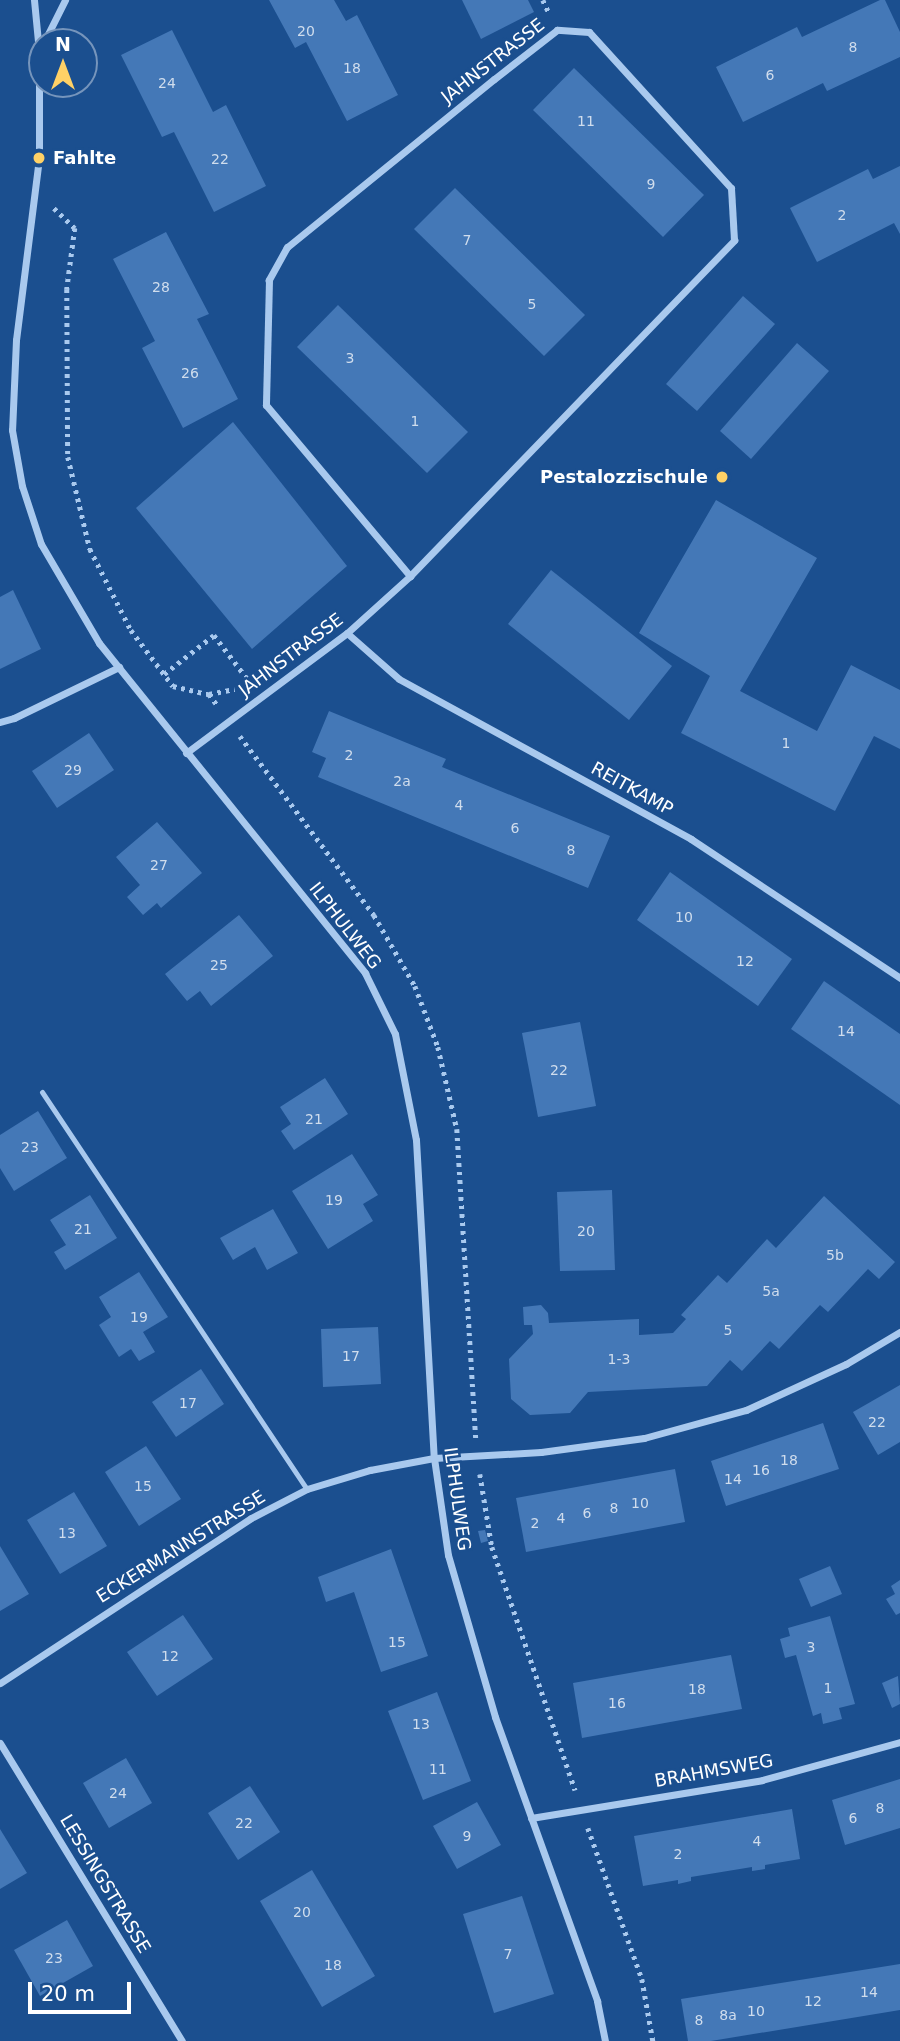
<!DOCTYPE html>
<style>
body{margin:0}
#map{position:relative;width:900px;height:2041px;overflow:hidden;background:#1b4f8f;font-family:"DejaVu Sans",sans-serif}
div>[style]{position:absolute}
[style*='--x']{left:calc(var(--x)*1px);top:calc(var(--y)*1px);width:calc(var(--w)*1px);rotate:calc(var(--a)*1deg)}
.building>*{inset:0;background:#4478b7}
.path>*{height:4.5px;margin-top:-2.25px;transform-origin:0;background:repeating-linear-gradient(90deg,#a9c9ee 0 3.5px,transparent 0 8.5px)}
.service>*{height:5px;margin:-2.5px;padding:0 2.5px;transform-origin:2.5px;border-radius:2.5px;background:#a9c9ee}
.minor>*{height:7px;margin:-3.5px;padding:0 3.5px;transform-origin:3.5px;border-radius:3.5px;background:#a9c9ee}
.dots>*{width:19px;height:19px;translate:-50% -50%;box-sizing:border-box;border:4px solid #1b4f8f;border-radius:50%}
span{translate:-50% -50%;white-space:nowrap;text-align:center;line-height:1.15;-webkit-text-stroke:5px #1b4f8f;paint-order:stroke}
.number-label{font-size:14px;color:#d0dded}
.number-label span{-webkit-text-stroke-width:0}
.street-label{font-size:18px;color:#fff}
.poi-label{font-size:18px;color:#fff;font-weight:700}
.left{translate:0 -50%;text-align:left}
.right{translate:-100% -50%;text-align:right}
.north{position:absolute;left:28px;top:28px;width:70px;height:70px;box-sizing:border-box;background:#1b4f8f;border:2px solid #7695bc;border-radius:50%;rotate:0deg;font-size:19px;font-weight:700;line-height:28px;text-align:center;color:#fff}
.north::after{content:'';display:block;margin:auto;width:24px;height:32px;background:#ffd166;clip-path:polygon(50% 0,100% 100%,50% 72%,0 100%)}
.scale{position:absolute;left:28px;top:1982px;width:103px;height:32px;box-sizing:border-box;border:4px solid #fff;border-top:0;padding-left:9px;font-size:21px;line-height:24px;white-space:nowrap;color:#fff;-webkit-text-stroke:5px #1b4f8f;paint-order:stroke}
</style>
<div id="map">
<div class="building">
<i style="clip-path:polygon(269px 0,334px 0,346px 21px,357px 15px,398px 95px,347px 121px,306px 42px,295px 48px)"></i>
<i style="clip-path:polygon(462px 0,528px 0,534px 12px,481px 39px)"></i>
<i style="clip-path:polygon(880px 0,885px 0,900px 32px,900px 57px,827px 91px,823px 83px,743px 122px,716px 67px,797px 27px,802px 37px)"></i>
<i style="clip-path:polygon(172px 30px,213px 112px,226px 105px,266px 186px,214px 212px,174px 132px,162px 137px,121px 55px)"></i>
<i style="clip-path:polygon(574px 68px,704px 195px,663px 237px,533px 110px)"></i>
<i style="clip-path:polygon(900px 166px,900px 234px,894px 223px,817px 262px,790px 208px,868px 169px,873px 179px)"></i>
<i style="clip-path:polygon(455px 188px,585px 315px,544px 356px,414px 229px)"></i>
<i style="clip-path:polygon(166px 232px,209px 314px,197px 319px,238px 399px,183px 428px,142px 348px,155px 341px,113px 259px)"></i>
<i style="clip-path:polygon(743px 296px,775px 324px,697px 411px,666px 384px)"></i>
<i style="clip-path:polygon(338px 305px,468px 432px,427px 473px,297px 347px)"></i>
<i style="clip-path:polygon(797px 343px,829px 371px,751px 459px,720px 431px)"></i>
<i style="clip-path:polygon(233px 422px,347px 566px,252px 649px,136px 508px)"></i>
<i style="clip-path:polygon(716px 500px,817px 558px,740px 691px,817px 731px,851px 665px,900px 690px,900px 749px,874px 736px,835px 811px,681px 733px,710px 676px,639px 633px)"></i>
<i style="clip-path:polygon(551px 570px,672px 666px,629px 720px,508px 624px)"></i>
<i style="clip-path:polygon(13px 590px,41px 649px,0 669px,0 597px)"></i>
<i style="clip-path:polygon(329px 711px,446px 759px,442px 767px,610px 836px,588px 888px,318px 777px,326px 758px,312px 752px)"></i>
<i style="clip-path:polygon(89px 733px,114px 770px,57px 808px,32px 771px)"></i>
<i style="clip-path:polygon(157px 822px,202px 873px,161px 908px,157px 903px,143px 915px,127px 897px,140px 885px,116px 857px)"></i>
<i style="clip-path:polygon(670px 872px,792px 959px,758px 1006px,637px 920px)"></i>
<i style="clip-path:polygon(239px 915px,273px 956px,211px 1006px,200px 991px,187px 1001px,165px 974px)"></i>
<i style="clip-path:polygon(824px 981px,900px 1034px,900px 1105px,791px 1029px)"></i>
<i style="clip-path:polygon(580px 1022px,596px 1106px,538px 1117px,522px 1033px)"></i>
<i style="clip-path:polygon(325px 1078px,348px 1114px,294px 1150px,281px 1131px,291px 1124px,280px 1107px)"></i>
<i style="clip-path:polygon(38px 1111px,67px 1158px,14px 1191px,0 1168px,0 1135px)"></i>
<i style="clip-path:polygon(352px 1154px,378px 1195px,363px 1204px,373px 1221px,328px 1249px,292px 1191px)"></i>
<i style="clip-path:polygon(612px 1190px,615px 1270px,560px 1271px,557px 1192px)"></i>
<i style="clip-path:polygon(90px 1195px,117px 1238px,65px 1270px,54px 1252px,66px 1245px,50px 1220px)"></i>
<i style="clip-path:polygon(824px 1196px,895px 1262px,879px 1279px,868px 1269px,828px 1312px,820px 1305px,779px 1349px,770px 1341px,742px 1371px,730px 1360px,707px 1386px,588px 1392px,570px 1413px,530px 1415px,511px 1399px,509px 1359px,533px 1334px,532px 1325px,524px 1325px,523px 1307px,541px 1305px,548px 1313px,549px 1323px,639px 1319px,639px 1335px,673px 1333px,686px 1319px,681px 1315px,718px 1275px,727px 1283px,767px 1239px,776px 1248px)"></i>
<i style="clip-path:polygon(273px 1209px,298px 1253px,267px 1270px,255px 1247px,233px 1260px,220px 1238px)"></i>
<i style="clip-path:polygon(139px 1272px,168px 1317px,143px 1332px,155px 1352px,139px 1361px,131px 1349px,119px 1357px,99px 1325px,111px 1317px,99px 1297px)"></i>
<i style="clip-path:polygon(378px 1327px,381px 1384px,323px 1387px,321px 1329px)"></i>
<i style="clip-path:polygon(201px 1369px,224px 1404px,176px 1437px,152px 1402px)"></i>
<i style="clip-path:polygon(900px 1385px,900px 1442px,878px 1455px,853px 1412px)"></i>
<i style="clip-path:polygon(823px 1423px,839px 1469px,726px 1506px,711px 1461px)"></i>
<i style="clip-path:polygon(146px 1446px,181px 1499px,139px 1526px,105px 1472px)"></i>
<i style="clip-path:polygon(675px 1469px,685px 1522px,526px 1552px,516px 1498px)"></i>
<i style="clip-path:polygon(74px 1492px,107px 1546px,60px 1574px,27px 1520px)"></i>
<i style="clip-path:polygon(485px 1530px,488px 1541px,481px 1543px,478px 1531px)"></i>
<i style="clip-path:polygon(0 1546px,29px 1594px,0 1611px)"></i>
<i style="clip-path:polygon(391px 1549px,428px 1656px,381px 1672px,354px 1592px,326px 1602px,318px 1577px)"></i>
<i style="clip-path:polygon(830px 1566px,842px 1594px,811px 1607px,799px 1579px)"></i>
<i style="clip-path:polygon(900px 1580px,900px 1613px,896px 1615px,886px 1599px,895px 1594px,891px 1586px)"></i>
<i style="clip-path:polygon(183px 1615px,213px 1659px,157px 1696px,127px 1652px)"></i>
<i style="clip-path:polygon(830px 1616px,855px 1704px,839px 1708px,842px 1719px,823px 1724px,821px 1713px,813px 1716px,796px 1655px,785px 1658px,780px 1639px,790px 1636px,788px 1628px)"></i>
<i style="clip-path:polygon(731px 1655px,742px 1709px,582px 1738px,573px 1683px)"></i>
<i style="clip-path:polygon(898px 1676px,900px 1704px,892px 1708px,882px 1683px)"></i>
<i style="clip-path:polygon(437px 1692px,471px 1781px,423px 1800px,388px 1711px)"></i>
<i style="clip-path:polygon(126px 1758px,152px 1803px,109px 1828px,83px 1783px)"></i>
<i style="clip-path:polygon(900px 1779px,900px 1828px,845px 1845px,832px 1800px)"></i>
<i style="clip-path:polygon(250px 1786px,280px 1832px,238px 1860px,208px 1813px)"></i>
<i style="clip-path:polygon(477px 1802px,501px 1845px,457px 1869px,433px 1826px)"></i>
<i style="clip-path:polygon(792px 1809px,800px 1859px,765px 1865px,765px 1869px,752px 1871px,752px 1867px,691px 1877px,691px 1881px,678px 1884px,678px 1880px,643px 1886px,634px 1836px)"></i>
<i style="clip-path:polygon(0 1829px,27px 1873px,0 1889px)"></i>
<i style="clip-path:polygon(312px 1870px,375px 1976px,322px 2007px,260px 1901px)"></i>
<i style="clip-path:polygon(522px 1896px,554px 1994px,494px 2013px,463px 1914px)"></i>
<i style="clip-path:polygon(67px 1920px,93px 1966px,40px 1996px,14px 1950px)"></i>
<i style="clip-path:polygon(900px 1964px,900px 2010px,711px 2041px,688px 2041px,681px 1999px)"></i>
</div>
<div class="path">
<i style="--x:543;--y:0;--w:14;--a:65"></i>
<i style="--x:54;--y:208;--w:29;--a:44"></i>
<i style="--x:75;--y:228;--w:62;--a:97.5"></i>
<i style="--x:67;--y:289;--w:168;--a:89.7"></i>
<i style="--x:68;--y:457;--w:95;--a:76.6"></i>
<i style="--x:90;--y:549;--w:91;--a:63.2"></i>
<i style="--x:131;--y:630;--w:70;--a:53.1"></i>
<i style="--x:173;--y:686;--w:37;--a:13"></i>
<i style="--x:209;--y:694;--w:15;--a:53"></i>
<i style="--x:164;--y:674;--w:63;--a:-38"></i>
<i style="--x:214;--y:635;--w:58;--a:52.7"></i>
<i style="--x:209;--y:694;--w:26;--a:-11"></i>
<i style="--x:240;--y:736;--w:224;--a:53.2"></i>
<i style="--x:374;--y:915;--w:82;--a:60"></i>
<i style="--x:415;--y:986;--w:65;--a:69.3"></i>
<i style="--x:438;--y:1047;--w:84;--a:77"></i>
<i style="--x:457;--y:1129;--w:310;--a:86.5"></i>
<i style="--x:480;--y:1474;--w:74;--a:80.7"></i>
<i style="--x:492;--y:1547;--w:257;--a:71.1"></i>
<i style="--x:588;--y:1828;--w:160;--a:70.3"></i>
<i style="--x:642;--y:1979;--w:63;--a:79.9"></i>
</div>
<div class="service">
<i style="--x:42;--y:1092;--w:477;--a:56.3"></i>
</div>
<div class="minor">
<i style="--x:34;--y:0;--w:52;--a:84.5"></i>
<i style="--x:39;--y:52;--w:106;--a:90"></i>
<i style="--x:39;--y:158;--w:183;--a:97.2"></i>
<i style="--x:16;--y:340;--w:90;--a:92.5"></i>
<i style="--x:12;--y:430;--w:57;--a:79.9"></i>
<i style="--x:22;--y:486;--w:61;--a:71.9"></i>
<i style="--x:41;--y:544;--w:115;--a:59.6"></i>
<i style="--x:99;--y:643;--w:424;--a:51.1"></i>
<i style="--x:365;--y:973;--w:68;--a:63.8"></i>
<i style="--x:395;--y:1034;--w:108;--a:78.8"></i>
<i style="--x:416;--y:1140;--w:319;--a:86.8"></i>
<i style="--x:434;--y:1458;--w:98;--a:81.8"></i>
<i style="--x:448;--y:1555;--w:169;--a:73.8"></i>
<i style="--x:495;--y:1717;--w:302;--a:70.2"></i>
<i style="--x:597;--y:2001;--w:41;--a:78.7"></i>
<i style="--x:44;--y:42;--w:47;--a:-63.4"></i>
<i style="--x:347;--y:633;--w:69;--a:41.5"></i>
<i style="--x:399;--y:679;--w:333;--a:28.7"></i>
<i style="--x:691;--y:839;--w:251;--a:33.6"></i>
<i style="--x:0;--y:722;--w:15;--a:-16"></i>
<i style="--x:14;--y:718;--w:117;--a:-25.9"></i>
<i style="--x:186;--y:753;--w:201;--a:-36.7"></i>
<i style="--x:347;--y:633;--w:85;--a:-42.1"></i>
<i style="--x:410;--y:576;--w:467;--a:-46"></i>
<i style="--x:734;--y:240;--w:52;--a:-93.3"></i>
<i style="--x:731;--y:188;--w:211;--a:-132.3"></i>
<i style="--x:589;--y:32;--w:32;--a:-176"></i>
<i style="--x:557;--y:30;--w:80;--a:142.1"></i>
<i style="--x:494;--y:79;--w:267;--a:140.9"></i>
<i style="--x:287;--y:247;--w:38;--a:119"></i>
<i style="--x:269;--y:280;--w:125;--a:91.4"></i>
<i style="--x:266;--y:405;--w:224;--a:49.9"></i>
<i style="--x:0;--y:1683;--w:300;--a:-33.3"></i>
<i style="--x:251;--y:1518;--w:63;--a:-27.4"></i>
<i style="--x:307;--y:1489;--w:66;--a:-16.8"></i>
<i style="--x:370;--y:1470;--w:65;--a:-10.6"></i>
<i style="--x:434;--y:1458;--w:107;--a:-3.2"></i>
<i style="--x:541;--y:1452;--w:104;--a:-7.7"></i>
<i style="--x:644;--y:1438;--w:106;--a:-15.4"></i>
<i style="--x:746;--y:1410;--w:110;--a:-24.7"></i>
<i style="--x:846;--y:1364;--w:63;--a:-30.7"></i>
<i style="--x:0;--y:1743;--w:349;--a:58.6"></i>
<i style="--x:531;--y:1818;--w:234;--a:-9.3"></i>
<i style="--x:762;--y:1780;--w:143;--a:-15.4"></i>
</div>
<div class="dots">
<i style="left:39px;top:158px;background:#ffd166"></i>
<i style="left:722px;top:477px;background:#ffd166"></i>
</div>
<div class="number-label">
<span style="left:306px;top:31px">20</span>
<span style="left:853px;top:47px">8</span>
<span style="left:352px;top:68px">18</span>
<span style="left:770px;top:75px">6</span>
<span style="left:167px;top:83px">24</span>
<span style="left:586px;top:121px">11</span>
<span style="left:220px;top:159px">22</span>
<span style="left:651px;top:184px">9</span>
<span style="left:842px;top:215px">2</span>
<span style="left:467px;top:240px">7</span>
<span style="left:161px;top:287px">28</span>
<span style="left:532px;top:304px">5</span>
<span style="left:350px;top:358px">3</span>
<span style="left:190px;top:373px">26</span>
<span style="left:415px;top:421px">1</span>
<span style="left:786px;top:743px">1</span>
<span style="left:349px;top:755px">2</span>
<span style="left:73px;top:770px">29</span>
<span style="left:402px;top:781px">2a</span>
<span style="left:459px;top:805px">4</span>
<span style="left:515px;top:828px">6</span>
<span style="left:571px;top:850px">8</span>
<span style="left:159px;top:865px">27</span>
<span style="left:684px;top:917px">10</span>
<span style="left:745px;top:961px">12</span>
<span style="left:219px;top:965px">25</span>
<span style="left:846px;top:1031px">14</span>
<span style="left:559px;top:1070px">22</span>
<span style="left:314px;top:1119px">21</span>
<span style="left:30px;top:1147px">23</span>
<span style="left:334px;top:1200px">19</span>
<span style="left:83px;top:1229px">21</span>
<span style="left:586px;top:1231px">20</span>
<span style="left:835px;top:1255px">5b</span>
<span style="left:771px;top:1291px">5a</span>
<span style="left:139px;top:1317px">19</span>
<span style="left:728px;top:1330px">5</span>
<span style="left:351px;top:1356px">17</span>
<span style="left:619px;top:1359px">1-3</span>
<span style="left:188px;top:1403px">17</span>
<span style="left:877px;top:1422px">22</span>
<span style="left:789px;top:1460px">18</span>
<span style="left:761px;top:1470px">16</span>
<span style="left:733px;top:1479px">14</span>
<span style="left:143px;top:1486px">15</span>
<span style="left:640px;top:1503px">10</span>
<span style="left:614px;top:1508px">8</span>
<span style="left:587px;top:1513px">6</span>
<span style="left:561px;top:1518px">4</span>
<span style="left:535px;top:1523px">2</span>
<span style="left:67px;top:1533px">13</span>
<span style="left:397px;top:1642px">15</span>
<span style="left:811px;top:1647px">3</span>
<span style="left:170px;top:1656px">12</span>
<span style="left:828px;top:1688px">1</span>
<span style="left:697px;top:1689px">18</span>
<span style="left:617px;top:1703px">16</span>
<span style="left:421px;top:1724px">13</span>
<span style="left:438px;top:1769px">11</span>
<span style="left:118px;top:1793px">24</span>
<span style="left:880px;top:1808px">8</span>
<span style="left:853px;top:1818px">6</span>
<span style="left:244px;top:1823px">22</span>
<span style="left:467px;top:1836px">9</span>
<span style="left:757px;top:1841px">4</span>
<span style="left:678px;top:1854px">2</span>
<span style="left:302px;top:1912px">20</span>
<span style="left:508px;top:1954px">7</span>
<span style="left:54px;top:1958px">23</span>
<span style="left:333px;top:1965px">18</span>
<span style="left:869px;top:1992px">14</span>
<span style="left:813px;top:2001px">12</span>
<span style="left:756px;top:2011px">10</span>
<span style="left:728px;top:2015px">8a</span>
<span style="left:699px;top:2020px">8</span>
</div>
<div class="street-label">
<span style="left:493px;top:61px;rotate:-38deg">JAHNSTRASSE</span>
<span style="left:291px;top:655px;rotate:-37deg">JAHNSTRASSE</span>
<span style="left:632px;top:789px;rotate:29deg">REITKAMP</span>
<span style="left:345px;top:926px;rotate:52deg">ILPHULWEG</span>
<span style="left:457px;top:1499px;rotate:82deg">ILPHULWEG</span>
<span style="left:181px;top:1547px;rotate:-32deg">ECKERMANNSTRASSE</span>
<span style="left:714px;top:1771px;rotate:-10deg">BRAHMSWEG</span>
<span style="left:105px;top:1884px;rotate:59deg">LESSINGSTRASSE</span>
</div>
<div class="poi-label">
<span class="left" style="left:53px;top:158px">Fahlte</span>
<span class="right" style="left:708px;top:477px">Pestalozzischule</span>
</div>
<div class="north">N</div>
<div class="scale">20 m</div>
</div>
